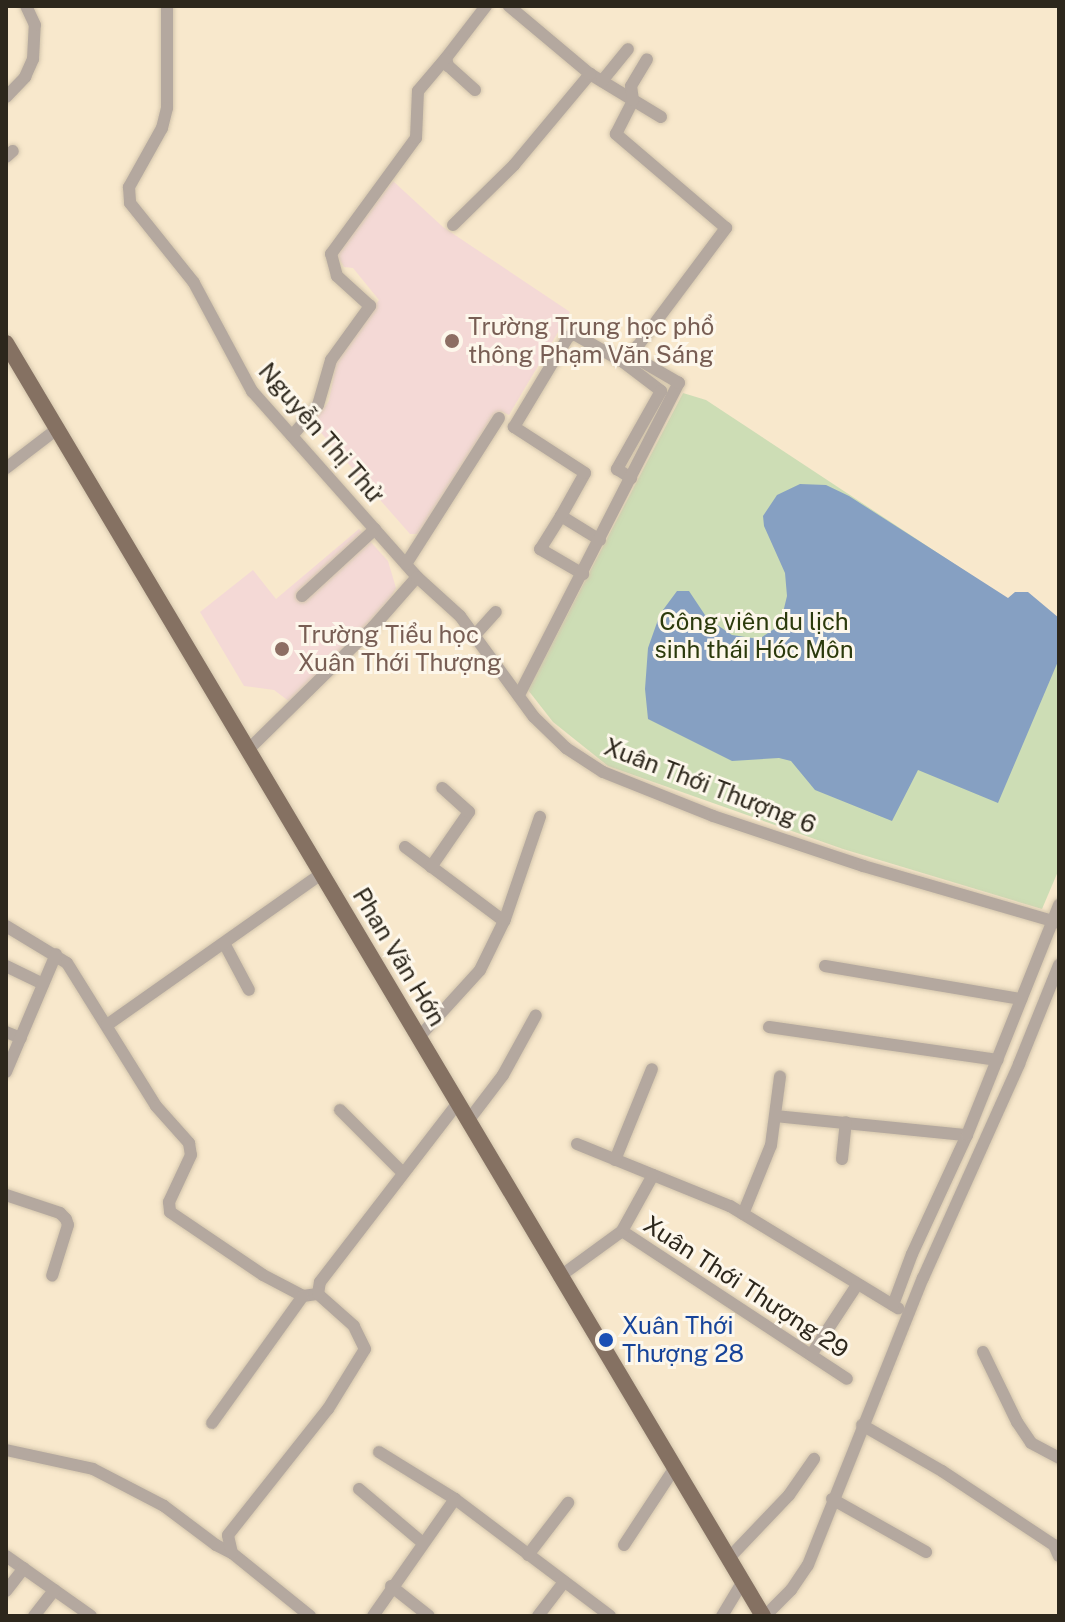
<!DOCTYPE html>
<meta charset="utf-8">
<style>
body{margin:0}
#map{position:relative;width:1065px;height:1622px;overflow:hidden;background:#f8e8cc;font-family:"Public Sans",sans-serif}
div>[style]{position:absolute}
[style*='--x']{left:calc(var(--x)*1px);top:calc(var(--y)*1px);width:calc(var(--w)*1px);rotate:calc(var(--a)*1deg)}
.education>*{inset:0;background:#f4d9d6}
.green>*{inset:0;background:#cdddb5}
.water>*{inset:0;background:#86a0c2}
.roads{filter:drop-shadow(0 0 2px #d3c5ac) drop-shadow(0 0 2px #d3c5ac)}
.minor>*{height:12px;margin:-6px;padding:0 6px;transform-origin:6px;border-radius:6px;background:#b4a89f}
.major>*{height:16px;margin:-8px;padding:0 8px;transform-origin:8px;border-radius:8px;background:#857162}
.dots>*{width:22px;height:22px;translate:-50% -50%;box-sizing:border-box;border:4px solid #fdf7eb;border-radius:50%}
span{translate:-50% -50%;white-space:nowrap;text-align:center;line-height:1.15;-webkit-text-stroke:6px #fdf7eb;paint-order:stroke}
.education-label{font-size:24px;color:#785e54}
.left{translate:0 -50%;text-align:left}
.street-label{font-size:24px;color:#2d271c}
.park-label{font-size:24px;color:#2b3a0c}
.transit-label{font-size:24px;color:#164399}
.frame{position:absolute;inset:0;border:8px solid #2d271c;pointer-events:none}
</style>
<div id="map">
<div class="education">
<i style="clip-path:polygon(393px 181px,443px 227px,570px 312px,509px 415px,500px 411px,424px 534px,410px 534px,316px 427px,318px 416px,329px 401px,337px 358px,379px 300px,353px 268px,344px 267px,336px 253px)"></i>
<i style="clip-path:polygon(359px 529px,388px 561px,396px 588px,386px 606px,290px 702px,274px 690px,244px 686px,200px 612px,253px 570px,276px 599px)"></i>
</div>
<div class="green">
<i style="clip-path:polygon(683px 393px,706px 400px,1059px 633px,1059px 869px,1042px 909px,843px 849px,608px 766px,553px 722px,528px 690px)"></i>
</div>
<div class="water">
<i style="clip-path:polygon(800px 484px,826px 485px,849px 496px,1008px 598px,1015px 592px,1028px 592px,1059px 618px,1059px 659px,998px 803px,918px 770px,892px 821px,815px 790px,791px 761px,779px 758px,732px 761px,648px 719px,645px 689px,648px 648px,660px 614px,677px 591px,689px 591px,707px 618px,732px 635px,759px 639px,780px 625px,787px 596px,785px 573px,764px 526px,763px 516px,777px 495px)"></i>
</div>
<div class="roads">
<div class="minor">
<i style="--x:167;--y:6;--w:102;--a:90"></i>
<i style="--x:167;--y:108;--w:21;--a:104"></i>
<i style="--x:162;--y:128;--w:68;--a:119.2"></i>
<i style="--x:129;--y:187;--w:16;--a:86"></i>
<i style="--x:130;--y:203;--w:102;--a:51.3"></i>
<i style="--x:194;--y:283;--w:123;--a:61.8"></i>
<i style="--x:252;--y:391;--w:249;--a:48.4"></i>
<i style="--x:417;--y:577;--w:67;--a:131.3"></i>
<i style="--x:373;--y:627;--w:175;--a:135.5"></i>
<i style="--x:590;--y:74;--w:83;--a:31.2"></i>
<i style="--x:602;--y:81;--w:41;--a:-50.9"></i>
<i style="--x:475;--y:90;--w:36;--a:-138"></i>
<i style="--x:448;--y:66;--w:8;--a:-104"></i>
<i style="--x:446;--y:58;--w:66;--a:-52.4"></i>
<i style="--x:6;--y:97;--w:28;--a:-46"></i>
<i style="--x:25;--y:77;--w:20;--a:-66"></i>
<i style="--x:33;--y:59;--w:34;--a:-87"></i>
<i style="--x:35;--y:25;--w:21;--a:-115"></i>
<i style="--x:6;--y:157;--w:9;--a:-41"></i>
<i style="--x:453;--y:225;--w:86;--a:-44.5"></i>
<i style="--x:514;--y:165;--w:119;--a:-50.1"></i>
<i style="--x:590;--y:74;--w:106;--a:-140"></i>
<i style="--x:292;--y:436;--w:40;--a:-50"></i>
<i style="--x:318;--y:405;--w:47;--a:-73.9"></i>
<i style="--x:331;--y:360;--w:67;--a:-54.2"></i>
<i style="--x:370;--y:306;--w:45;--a:-137.7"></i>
<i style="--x:337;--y:276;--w:23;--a:-105"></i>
<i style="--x:331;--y:254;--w:144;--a:-53.8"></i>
<i style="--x:416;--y:138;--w:47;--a:-87.6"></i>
<i style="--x:418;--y:91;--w:43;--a:-49.7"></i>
<i style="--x:6;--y:468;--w:64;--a:-37.4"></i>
<i style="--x:561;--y:516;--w:39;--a:122"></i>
<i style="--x:540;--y:549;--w:50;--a:30.2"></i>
<i style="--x:600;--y:540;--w:46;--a:-148.4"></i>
<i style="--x:561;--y:516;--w:49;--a:-60.8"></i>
<i style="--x:585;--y:473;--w:85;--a:-147.1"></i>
<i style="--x:514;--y:427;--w:105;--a:-59"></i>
<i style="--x:568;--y:337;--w:7;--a:-27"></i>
<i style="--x:574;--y:334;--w:56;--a:29.7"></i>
<i style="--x:623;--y:362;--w:48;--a:37.3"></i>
<i style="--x:661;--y:391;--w:90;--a:119.4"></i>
<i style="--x:617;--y:469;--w:17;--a:33"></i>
<i style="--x:406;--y:564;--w:173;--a:-57.5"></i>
<i style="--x:417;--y:577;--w:58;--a:42.2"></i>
<i style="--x:460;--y:616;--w:125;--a:53.8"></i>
<i style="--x:534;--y:717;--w:45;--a:44.1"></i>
<i style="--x:566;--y:748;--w:44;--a:33"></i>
<i style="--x:603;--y:772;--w:118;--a:21.8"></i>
<i style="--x:713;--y:816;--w:158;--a:18.4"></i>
<i style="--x:863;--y:866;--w:204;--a:16.2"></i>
<i style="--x:302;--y:596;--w:99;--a:-42.5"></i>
<i style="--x:475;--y:635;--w:31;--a:-48"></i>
<i style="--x:519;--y:695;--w:351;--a:-62.9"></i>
<i style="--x:679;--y:383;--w:44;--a:-149.9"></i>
<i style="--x:641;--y:361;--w:15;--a:-106"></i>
<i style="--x:637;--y:347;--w:149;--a:-53.2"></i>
<i style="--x:726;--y:228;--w:145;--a:-139.5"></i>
<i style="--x:616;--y:134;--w:38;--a:-63"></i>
<i style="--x:633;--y:100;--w:14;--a:-98"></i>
<i style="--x:631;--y:86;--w:31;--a:-59"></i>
<i style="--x:405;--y:847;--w:124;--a:36.8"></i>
<i style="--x:431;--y:867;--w:67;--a:-55.4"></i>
<i style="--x:469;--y:812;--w:36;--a:-138"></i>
<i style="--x:6;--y:926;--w:71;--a:31.2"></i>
<i style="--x:67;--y:963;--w:168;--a:58.1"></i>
<i style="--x:156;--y:1106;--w:50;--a:48.3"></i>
<i style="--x:189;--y:1143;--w:12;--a:81"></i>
<i style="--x:191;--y:1155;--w:52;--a:115.1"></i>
<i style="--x:169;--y:1202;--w:10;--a:84"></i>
<i style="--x:170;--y:1212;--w:112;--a:34.1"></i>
<i style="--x:263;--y:1275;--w:45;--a:27.7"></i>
<i style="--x:303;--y:1296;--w:15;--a:-8"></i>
<i style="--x:224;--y:943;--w:53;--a:62"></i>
<i style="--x:6;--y:966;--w:41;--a:25.9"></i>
<i style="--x:825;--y:966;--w:199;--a:9.6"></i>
<i style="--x:107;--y:1025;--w:262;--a:-35.2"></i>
<i style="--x:769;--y:1027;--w:231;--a:8.2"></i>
<i style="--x:6;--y:1032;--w:16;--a:22"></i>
<i style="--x:420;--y:1036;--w:89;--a:-47.7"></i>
<i style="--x:480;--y:970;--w:57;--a:-63.9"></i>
<i style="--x:505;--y:919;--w:108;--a:-71.1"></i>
<i style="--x:6;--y:1072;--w:128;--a:-67"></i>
<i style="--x:340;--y:1110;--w:89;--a:45"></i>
<i style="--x:775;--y:1116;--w:193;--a:5.7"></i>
<i style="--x:468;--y:1121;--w:58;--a:-52.7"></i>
<i style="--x:503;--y:1075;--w:68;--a:-61.2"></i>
<i style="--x:577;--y:1144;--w:165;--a:22.1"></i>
<i style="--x:730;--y:1206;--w:197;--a:31.3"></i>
<i style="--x:842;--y:1159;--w:37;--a:-84"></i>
<i style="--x:615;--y:1160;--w:98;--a:-67.9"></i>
<i style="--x:6;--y:1195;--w:57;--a:18.4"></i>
<i style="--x:60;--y:1213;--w:8;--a:45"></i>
<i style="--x:66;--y:1219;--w:6;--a:72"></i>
<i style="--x:68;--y:1225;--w:53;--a:107.4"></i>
<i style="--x:743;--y:1214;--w:74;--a:-67.9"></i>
<i style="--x:771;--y:1145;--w:69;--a:-82.5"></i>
<i style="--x:622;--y:1231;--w:269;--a:33.3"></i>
<i style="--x:559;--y:1277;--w:78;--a:-36.1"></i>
<i style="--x:622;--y:1231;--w:64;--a:-61"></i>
<i style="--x:893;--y:1305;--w:54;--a:-69.6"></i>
<i style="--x:912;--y:1254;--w:131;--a:-65.2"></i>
<i style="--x:967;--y:1135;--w:248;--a:-68.2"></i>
<i style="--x:983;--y:1352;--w:78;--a:64.1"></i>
<i style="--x:1017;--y:1422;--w:25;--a:56"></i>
<i style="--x:1031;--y:1443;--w:32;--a:28"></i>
<i style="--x:811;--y:1355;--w:84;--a:-56.7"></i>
<i style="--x:212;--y:1423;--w:156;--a:-54.4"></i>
<i style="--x:862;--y:1425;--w:92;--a:29.9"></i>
<i style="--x:942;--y:1471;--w:134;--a:33.5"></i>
<i style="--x:1054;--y:1545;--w:12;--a:66"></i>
<i style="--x:6;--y:1450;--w:89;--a:12.3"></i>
<i style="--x:93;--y:1469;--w:80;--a:27.5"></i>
<i style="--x:164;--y:1506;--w:65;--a:36.9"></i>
<i style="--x:216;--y:1545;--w:18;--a:27"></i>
<i style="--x:379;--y:1452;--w:89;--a:31.7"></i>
<i style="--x:455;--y:1499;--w:194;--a:37"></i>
<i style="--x:359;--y:1489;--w:84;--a:40.2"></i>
<i style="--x:832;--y:1499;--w:108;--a:29.4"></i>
<i style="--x:624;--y:1545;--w:91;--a:-56.7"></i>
<i style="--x:528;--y:1555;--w:66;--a:-52.4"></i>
<i style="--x:6;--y:1556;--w:104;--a:35.2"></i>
<i style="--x:728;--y:1559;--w:88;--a:-46.4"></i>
<i style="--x:789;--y:1495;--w:44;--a:-55.2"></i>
<i style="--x:391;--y:1586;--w:48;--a:38.3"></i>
<i style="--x:6;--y:1591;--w:29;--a:-52"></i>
<i style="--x:34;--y:1616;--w:33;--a:-52"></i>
<i style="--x:310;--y:1616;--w:100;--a:-141.1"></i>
<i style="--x:232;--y:1553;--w:18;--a:-103"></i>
<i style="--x:228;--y:1535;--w:161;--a:-51.6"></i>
<i style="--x:328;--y:1409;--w:70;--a:-58.3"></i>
<i style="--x:365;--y:1349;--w:25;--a:-116"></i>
<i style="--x:354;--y:1326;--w:48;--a:-138.4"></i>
<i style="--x:318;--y:1294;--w:12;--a:-81"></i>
<i style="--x:320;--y:1282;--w:226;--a:-52.4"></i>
<i style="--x:373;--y:1616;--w:143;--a:-55"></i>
<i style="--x:538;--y:1616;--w:43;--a:-52.6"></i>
<i style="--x:722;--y:1616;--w:39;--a:-59"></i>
<i style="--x:765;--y:1616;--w:37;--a:-45"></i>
<i style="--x:791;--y:1590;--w:30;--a:-56"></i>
<i style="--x:808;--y:1565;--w:309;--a:-68.2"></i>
<i style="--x:923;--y:1278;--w:235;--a:-65.8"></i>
<i style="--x:1019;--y:1064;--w:107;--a:-68"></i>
</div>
<div class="major">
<i style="--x:6;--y:343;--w:1481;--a:59.26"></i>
</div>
</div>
<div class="dots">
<i style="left:452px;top:341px;background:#8d6e63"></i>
<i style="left:282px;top:649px;background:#8d6e63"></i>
<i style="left:606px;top:1340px;background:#1a4fb4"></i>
</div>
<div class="education-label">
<span class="left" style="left:468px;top:341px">Trường Trung học phổ<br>thông Phạm Văn Sáng</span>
<span class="left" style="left:298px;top:649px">Trường Tiểu học<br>Xuân Thới Thượng</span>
</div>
<div class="street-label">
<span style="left:321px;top:433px;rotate:49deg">Nguyễn Thị Thử</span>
<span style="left:710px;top:786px;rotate:21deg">Xuân Thới Thượng 6</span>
<span style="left:399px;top:957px;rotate:59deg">Phan Văn Hớn</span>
<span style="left:746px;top:1287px;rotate:33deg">Xuân Thới Thượng 29</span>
</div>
<div class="park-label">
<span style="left:754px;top:636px">Công viên du lịch<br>sinh thái Hóc Môn</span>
</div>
<div class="transit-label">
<span class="left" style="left:622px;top:1340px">Xuân Thới<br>Thượng 28</span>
</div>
<div class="frame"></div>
</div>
